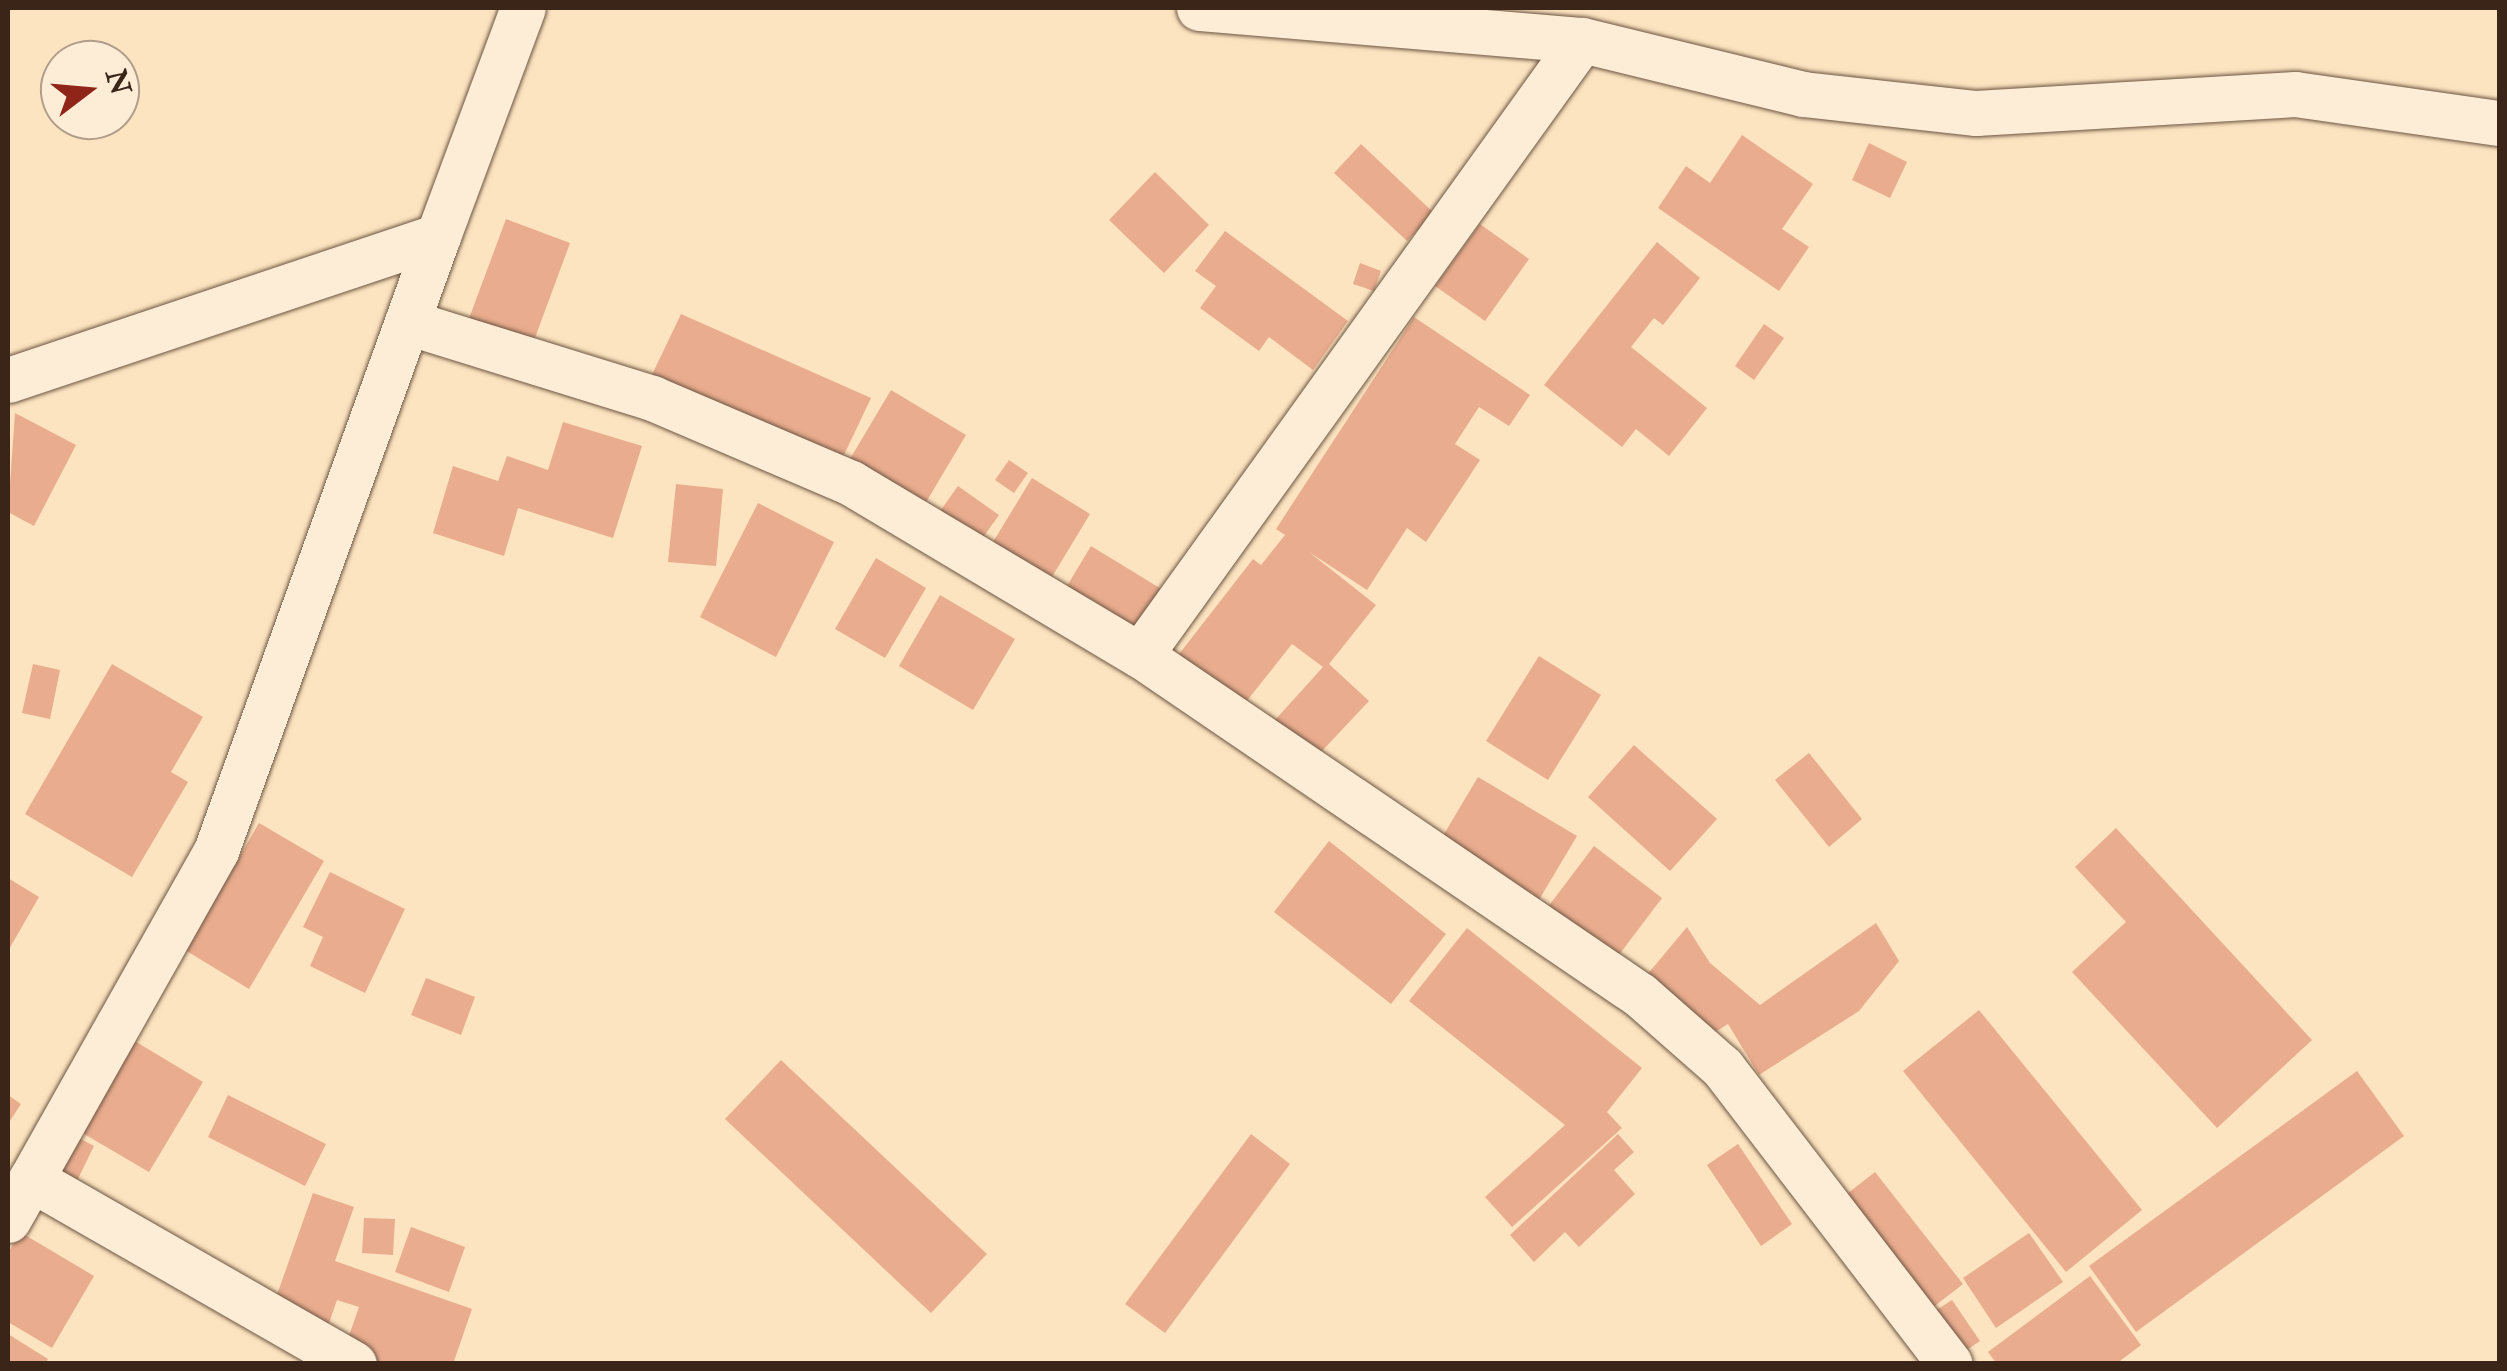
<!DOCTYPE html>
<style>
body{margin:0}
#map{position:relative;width:2507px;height:1371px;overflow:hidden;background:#fde4c0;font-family:"IM FELL Double Pica",serif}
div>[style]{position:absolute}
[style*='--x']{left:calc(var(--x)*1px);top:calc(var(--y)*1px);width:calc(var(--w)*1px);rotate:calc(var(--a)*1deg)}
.building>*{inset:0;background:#e9ac8e}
.roads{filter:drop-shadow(0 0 2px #6b5542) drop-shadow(0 0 2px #6b5542)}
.street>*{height:45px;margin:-22.5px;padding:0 22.5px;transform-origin:22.5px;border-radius:22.5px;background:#feedd6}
span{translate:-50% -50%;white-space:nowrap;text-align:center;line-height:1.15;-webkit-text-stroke:10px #feedd6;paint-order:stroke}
.frame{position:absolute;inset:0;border:10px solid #3a2518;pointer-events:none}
.north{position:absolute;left:40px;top:40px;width:100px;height:100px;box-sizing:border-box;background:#feedd6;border:2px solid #b09d8a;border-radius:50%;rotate:74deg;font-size:28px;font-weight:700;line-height:40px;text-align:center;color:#3a2518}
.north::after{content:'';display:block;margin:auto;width:35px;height:45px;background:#8f2418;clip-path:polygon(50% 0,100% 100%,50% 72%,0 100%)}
</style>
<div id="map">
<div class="building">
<i style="clip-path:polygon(1742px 135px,1813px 184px,1782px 229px,1809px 247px,1779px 291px,1658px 208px,1686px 166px,1710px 183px)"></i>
<i style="clip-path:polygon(1869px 143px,1907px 162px,1890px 198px,1852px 180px)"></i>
<i style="clip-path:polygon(1361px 144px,1434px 213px,1407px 241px,1334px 173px)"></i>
<i style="clip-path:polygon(1155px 172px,1209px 225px,1164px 273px,1109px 220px)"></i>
<i style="clip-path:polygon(506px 219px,570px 243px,525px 365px,461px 340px)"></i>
<i style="clip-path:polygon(1480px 224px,1529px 259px,1485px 321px,1435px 286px)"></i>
<i style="clip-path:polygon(1225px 231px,1348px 321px,1313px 370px,1269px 337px,1259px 351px,1200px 308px,1216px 286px,1195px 271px)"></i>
<i style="clip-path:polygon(1657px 242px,1700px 278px,1663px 325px,1654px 318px,1631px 347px,1707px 408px,1669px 456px,1636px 429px,1622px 447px,1544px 385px)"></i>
<i style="clip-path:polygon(1360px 263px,1381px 271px,1374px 291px,1353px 284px)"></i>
<i style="clip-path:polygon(681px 314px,871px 398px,835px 474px,638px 404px)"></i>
<i style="clip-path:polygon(1414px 317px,1530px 395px,1509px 426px,1479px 407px,1455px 444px,1480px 460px,1426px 542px,1407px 528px,1367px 590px,1309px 552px,1376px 605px,1329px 664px,1369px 701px,1306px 768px,1266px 730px,1323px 667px,1292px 644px,1226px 727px,1162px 676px,1253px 559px,1261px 565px,1285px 535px,1276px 529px)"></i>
<i style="clip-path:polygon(1764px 324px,1784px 338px,1754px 380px,1735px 366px)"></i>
<i style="clip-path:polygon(891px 390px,966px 435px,922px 509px,847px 464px)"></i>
<i style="clip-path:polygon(15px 413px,76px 445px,34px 526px,8px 512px)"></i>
<i style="clip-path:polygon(563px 422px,642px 446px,613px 538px,518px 508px,504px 556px,433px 533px,453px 466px,498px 481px,507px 456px,548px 470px)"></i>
<i style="clip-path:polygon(1009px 460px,1028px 473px,1014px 493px,995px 480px)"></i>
<i style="clip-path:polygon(1032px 478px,1090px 514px,1038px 600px,979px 565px)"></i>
<i style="clip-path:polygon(676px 484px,723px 489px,716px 566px,668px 562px)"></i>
<i style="clip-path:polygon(958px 486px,999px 515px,974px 550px,933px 521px)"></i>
<i style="clip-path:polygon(758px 503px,834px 542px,776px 657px,700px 617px)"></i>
<i style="clip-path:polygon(1091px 546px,1163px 590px,1129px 645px,1058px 601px)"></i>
<i style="clip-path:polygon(876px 558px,926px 588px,885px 658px,835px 629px)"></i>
<i style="clip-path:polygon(940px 595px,1015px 639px,973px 710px,899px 666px)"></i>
<i style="clip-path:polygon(1539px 656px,1601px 695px,1548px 780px,1486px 741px)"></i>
<i style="clip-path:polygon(33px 664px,60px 670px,50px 719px,22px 713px)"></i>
<i style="clip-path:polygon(112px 664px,203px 717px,171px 772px,188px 782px,132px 877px,25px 814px)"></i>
<i style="clip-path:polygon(1634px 745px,1717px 819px,1670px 871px,1588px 797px)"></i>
<i style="clip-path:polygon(1809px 753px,1862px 819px,1829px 847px,1775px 780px)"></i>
<i style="clip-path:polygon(1478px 777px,1577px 836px,1527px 920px,1428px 861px)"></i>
<i style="clip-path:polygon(259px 823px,324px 861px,249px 989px,185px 950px)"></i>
<i style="clip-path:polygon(2116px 828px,2312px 1040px,2217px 1128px,2072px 972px,2126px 922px,2075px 867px)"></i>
<i style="clip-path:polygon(1329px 841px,1446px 934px,1391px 1004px,1274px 912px)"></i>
<i style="clip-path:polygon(1594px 846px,1662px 898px,1603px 976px,1535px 924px)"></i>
<i style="clip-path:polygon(330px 872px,405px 909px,365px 993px,310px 966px,323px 937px,303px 927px)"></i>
<i style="clip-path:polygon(8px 878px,39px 897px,8px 951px)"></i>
<i style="clip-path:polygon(1876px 923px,1899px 961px,1859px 1011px,1759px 1075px,1728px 1024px,1693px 1046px,1631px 994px,1687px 927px,1710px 963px,1760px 1005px)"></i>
<i style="clip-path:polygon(1467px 928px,1642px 1068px,1607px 1112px,1622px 1128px,1512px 1227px,1485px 1197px,1565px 1125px,1409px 1001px)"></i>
<i style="clip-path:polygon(426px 978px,475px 997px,461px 1035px,411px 1015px)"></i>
<i style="clip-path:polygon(1979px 1010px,2142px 1210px,2066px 1272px,1903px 1071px)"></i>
<i style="clip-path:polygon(133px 1040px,203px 1082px,149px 1172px,79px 1131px)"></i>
<i style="clip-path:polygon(781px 1060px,987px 1254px,931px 1313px,725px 1119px)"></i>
<i style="clip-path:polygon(2357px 1071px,2404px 1136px,2136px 1332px,2089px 1266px)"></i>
<i style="clip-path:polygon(8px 1095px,21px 1104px,8px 1124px)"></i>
<i style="clip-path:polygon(228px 1095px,326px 1144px,305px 1186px,208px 1137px)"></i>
<i style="clip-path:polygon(1251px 1134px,1290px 1164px,1165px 1333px,1125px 1304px)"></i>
<i style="clip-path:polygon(1618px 1134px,1634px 1152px,1614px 1170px,1635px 1194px,1579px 1247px,1565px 1232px,1534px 1262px,1510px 1235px)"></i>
<i style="clip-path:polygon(77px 1137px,94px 1146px,74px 1187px,46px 1202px)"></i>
<i style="clip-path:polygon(1738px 1144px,1792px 1224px,1761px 1246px,1707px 1165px)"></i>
<i style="clip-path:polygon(1875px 1172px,1963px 1284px,1909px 1326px,1820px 1215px)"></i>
<i style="clip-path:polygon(313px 1193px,354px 1207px,335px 1261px,472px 1309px,453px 1364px,373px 1364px,343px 1353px,359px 1307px,337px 1300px,328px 1326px,273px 1306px)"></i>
<i style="clip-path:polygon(364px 1218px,395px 1219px,393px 1255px,362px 1253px)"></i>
<i style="clip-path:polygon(411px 1227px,465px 1247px,449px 1292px,395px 1272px)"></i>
<i style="clip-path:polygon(20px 1232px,94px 1276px,52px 1348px,8px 1322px,8px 1253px)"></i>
<i style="clip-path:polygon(2029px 1233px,2063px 1282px,1996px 1328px,1963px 1278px)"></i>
<i style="clip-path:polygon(2090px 1276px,2141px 1345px,2116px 1364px,1997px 1364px,1988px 1352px)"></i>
<i style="clip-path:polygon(1952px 1300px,1980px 1341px,1946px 1364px,1918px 1322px)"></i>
<i style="clip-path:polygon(8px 1334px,48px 1359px,45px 1364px,8px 1364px)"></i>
</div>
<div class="roads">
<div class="street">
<i style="--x:1199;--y:8;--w:384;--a:4.8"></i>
<i style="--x:1582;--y:40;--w:228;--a:13.7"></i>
<i style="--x:1803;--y:94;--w:174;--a:6.3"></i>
<i style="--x:1976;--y:113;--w:320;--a:-3.4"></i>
<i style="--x:2295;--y:94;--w:207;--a:8.1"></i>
<i style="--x:407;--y:322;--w:257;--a:17.2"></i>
<i style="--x:652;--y:398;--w:216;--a:23.1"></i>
<i style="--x:851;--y:483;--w:336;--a:30.8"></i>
<i style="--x:1140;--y:655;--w:605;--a:34.22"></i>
<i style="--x:1640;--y:995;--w:109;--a:41.3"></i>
<i style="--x:1722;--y:1067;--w:374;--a:52.5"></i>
<i style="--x:8;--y:380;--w:453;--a:-18.5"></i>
<i style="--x:438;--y:236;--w:243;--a:-69.6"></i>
<i style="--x:1140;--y:655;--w:757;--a:-54.3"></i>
<i style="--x:31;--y:1179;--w:372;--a:29.8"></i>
<i style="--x:8;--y:1220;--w:424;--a:-60.6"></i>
<i style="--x:216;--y:851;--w:654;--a:-70.15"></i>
</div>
</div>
<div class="frame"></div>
<div class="north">N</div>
</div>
